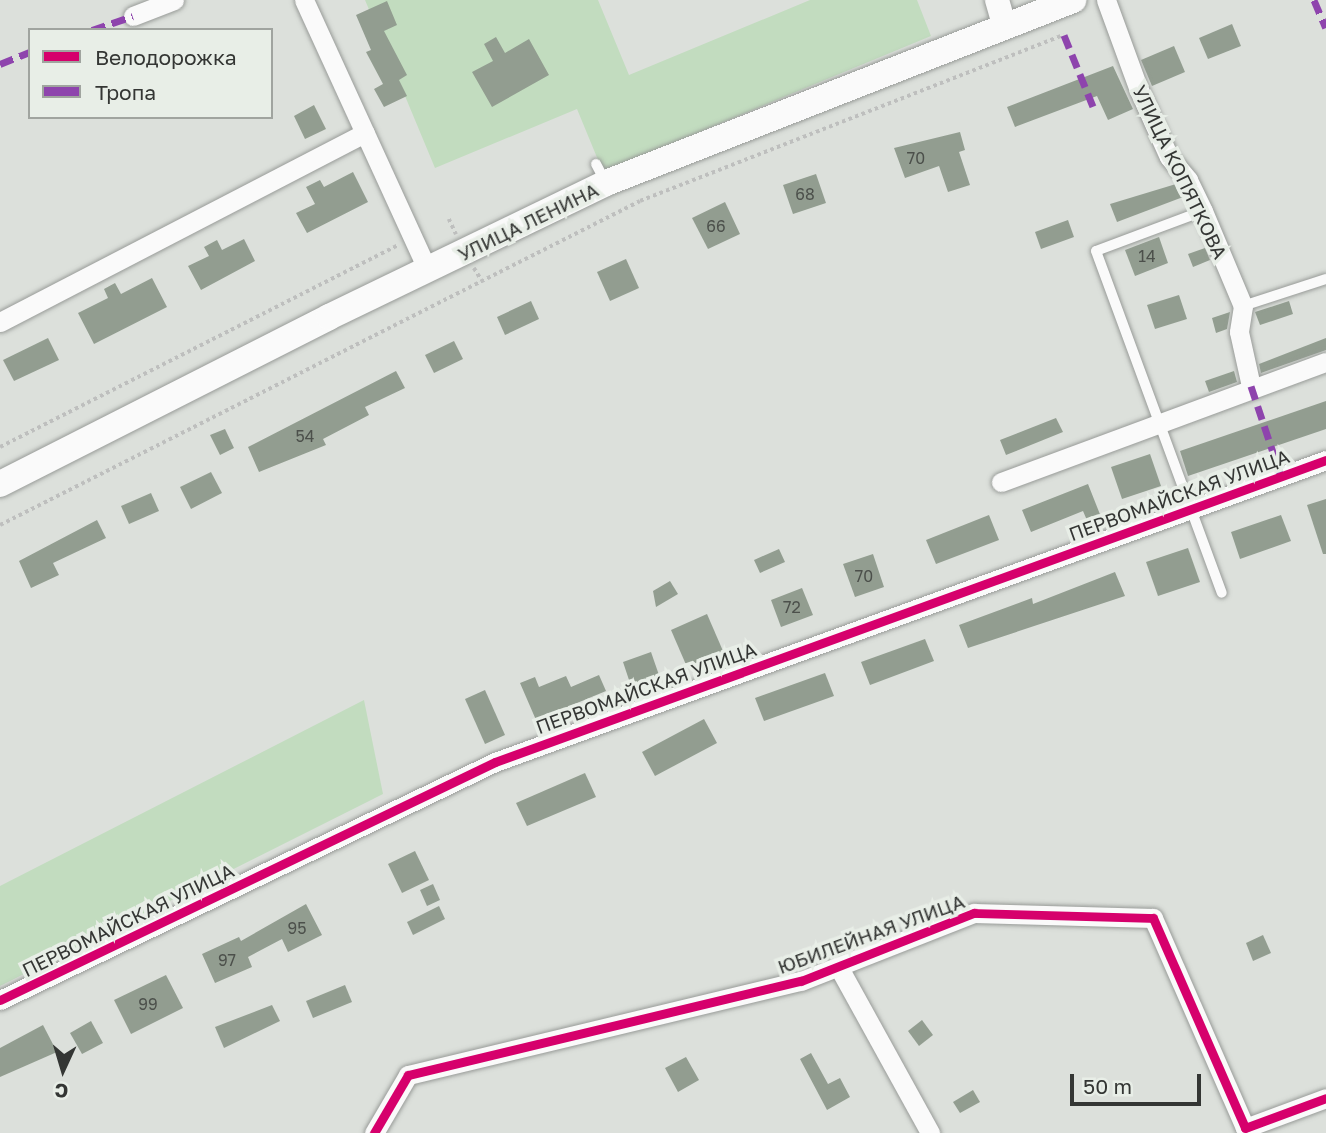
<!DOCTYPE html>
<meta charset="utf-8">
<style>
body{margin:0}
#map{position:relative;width:1326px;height:1133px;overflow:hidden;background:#dce0db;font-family:"Golos Text",sans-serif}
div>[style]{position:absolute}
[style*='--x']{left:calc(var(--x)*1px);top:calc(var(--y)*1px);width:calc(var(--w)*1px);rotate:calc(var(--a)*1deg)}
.green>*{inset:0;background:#c2dcbf}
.building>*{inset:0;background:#929d90}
.path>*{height:3.5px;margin-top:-1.75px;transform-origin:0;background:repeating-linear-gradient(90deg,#bebfbe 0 3.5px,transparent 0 7px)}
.roads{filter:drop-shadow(0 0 2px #989b98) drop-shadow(0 0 2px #989b98)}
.service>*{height:10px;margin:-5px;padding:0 5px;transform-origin:5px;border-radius:5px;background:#fafafa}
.minor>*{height:19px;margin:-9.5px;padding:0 9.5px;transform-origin:9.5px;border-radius:9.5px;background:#fafafa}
.tertiary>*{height:24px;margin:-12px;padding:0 12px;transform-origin:12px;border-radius:12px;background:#fafafa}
.secondary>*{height:26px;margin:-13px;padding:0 13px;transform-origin:13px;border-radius:13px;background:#fafafa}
.quiet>*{height:7px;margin-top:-3.5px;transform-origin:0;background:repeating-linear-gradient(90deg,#8e44ad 0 14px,transparent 0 21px)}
.cycleway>*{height:9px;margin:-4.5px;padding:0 4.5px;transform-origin:4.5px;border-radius:4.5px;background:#d6006c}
span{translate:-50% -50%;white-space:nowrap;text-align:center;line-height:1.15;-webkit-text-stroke:7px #e8eee7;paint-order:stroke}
.number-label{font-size:16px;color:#4c504b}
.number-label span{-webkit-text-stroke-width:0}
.street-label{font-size:19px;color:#343634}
.legend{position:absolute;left:28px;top:28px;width:245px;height:91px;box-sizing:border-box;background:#e8eee7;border:2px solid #a0a49f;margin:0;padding:9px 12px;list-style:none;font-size:21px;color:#343634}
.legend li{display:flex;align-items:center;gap:14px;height:35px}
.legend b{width:35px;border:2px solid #a0a49f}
.north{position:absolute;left:28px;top:1035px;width:70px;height:70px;-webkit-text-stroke:5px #e8eee7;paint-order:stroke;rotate:184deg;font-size:19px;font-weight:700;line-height:28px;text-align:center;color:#343634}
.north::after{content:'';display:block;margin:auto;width:24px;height:32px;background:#343634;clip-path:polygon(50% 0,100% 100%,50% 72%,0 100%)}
.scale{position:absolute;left:1070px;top:1074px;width:131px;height:32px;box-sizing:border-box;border:4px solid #343634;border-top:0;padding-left:9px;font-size:21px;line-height:24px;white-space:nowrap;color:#343634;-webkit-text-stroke:5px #e8eee7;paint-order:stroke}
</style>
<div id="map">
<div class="green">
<i style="clip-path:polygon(365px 0,598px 0,629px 75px,810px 0,917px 0,931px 36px,603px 172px,577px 109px,435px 168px)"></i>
<i style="clip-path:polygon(364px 700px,383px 794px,0 986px,0 886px)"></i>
</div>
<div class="building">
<i style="clip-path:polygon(387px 1px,397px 25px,384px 31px,407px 75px,399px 80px,407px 96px,384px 107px,374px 89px,383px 84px,366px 52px,371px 50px,356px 15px)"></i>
<i style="clip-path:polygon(1232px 24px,1241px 46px,1208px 59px,1199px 38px)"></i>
<i style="clip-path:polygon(496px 37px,505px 53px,529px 39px,549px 75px,492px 107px,472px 72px,493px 61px,484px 44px)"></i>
<i style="clip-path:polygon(1174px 46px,1185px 72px,1152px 86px,1141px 60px)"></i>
<i style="clip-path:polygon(1113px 66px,1133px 109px,1108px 120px,1097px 96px,1015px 127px,1007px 107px)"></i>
<i style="clip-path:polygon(314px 105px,326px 129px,305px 139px,294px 116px)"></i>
<i style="clip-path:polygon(960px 132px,965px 150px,959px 152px,970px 185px,948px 192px,939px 166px,905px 178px,894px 148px)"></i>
<i style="clip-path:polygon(353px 172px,368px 202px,307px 233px,296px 213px,315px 204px,306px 187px,320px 180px,324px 187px)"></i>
<i style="clip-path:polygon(816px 174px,826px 203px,793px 214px,783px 185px)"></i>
<i style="clip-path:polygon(1176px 184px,1183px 197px,1117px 222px,1110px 204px)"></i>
<i style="clip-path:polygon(725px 202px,740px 234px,708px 249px,692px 218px)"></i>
<i style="clip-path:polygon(1068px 220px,1074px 237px,1041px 249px,1035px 232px)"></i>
<i style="clip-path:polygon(1159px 237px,1168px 263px,1135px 276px,1125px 250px)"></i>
<i style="clip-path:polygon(244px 239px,255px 261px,201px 290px,188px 266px,209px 256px,204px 247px,217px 240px,222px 250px)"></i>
<i style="clip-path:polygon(1205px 248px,1210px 260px,1193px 267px,1188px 254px)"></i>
<i style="clip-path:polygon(626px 259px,639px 288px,610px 301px,597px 272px)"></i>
<i style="clip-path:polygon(152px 278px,167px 307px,94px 344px,78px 313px,108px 298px,104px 289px,115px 283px,121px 294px)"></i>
<i style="clip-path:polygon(1179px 295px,1187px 319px,1155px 329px,1147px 305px)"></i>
<i style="clip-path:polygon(531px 301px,539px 319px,505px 335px,497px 317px)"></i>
<i style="clip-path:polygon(1289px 301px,1293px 314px,1260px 325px,1255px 312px)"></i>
<i style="clip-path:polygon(1230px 312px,1227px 329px,1216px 333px,1212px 318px)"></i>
<i style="clip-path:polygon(48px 338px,59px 360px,14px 381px,3px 360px)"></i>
<i style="clip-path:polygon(1326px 338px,1326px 350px,1261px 373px,1259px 364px)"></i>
<i style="clip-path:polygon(454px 341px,463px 359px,434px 373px,425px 355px)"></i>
<i style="clip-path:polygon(396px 371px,405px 388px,365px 407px,369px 415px,323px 439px,326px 445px,259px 472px,248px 447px)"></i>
<i style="clip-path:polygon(1234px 371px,1237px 382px,1209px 392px,1205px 381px)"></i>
<i style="clip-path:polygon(1326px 401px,1326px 429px,1188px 476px,1180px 451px)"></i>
<i style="clip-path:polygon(1056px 418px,1063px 432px,1006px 455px,1000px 440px)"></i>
<i style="clip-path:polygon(225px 429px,234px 448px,220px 455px,210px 435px)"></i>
<i style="clip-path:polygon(1150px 454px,1161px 486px,1122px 499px,1111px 467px)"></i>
<i style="clip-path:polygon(211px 472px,222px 493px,191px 509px,180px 487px)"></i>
<i style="clip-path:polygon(1088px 484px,1105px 527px,1092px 532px,1083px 511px,1031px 532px,1022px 510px)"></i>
<i style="clip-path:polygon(151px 493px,159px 511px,129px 524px,121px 506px)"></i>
<i style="clip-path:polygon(1326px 499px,1326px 554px,1323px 554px,1307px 505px)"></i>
<i style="clip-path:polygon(989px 515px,999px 540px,936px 564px,926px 540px)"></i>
<i style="clip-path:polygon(1281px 515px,1291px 541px,1240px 559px,1231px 532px)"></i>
<i style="clip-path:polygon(97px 520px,106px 538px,53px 563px,59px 575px,31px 588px,19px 561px)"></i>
<i style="clip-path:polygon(1188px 548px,1200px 582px,1158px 596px,1146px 562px)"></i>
<i style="clip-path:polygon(779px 549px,785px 562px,760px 573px,754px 560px)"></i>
<i style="clip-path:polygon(873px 554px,884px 587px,855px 597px,843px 564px)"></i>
<i style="clip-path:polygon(1115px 572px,1125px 596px,968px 648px,959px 625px,1032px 598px,1033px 604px)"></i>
<i style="clip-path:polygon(670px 581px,678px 594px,656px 607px,653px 591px)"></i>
<i style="clip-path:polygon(802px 588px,813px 615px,781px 627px,771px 600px)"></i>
<i style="clip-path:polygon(707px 614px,723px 651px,687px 667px,671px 630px)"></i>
<i style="clip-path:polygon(925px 639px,934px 661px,870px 685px,861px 662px)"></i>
<i style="clip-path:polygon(651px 652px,660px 678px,632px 689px,623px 662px)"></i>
<i style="clip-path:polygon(825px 673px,834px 696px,764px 721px,755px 698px)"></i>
<i style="clip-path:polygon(599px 675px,606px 691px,536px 720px,520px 683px,535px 677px,539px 687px,566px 676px,571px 687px)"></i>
<i style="clip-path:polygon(485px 690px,505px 735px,485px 744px,465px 699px)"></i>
<i style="clip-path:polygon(704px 719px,717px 743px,655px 776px,642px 752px)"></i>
<i style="clip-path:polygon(585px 773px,596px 797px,527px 826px,516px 803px)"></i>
<i style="clip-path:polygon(415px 851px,429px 880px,402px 893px,388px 864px)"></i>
<i style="clip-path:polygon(433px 884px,440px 900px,427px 906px,420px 890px)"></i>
<i style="clip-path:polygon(306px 904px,322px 935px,288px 952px,282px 939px,248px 957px,252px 967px,215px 983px,202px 954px,239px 937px,241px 941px)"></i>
<i style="clip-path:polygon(439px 906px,445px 919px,413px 935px,407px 922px)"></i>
<i style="clip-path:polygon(1263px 935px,1271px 953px,1253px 961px,1246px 943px)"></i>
<i style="clip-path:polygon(166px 975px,183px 1008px,131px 1034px,114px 1000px)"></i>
<i style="clip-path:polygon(345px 985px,352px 1002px,313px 1018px,306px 1001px)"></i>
<i style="clip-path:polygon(272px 1005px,280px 1021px,224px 1048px,215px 1027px)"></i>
<i style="clip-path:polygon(922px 1020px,933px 1035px,919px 1046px,908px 1031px)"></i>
<i style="clip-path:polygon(91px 1021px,103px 1043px,82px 1054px,70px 1033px)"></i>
<i style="clip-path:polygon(43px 1025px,57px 1052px,0 1077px,0 1048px)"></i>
<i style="clip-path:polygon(811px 1053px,828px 1084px,840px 1078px,850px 1097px,827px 1110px,800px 1059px)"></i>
<i style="clip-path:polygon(686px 1057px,699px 1080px,678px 1092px,665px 1068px)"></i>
<i style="clip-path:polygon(973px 1090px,980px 1102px,960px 1113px,953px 1102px)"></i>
</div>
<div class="path">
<i style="--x:449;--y:219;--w:17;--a:65"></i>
<i style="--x:474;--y:268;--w:15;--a:58"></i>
<i style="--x:0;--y:447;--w:446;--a:-26.9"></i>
<i style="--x:0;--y:525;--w:717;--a:-26.85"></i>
<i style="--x:640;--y:201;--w:455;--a:-21.4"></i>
</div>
<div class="roads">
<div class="service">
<i style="--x:596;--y:164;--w:21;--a:62"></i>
<i style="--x:1203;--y:211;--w:114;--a:159.5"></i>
<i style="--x:1096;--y:251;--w:364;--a:69.8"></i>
<i style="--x:1243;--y:306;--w:87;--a:-18"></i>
</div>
<div class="minor">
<i style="--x:304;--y:0;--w:298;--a:65.4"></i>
<i style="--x:1106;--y:0;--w:96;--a:69.9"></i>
<i style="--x:1139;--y:90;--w:73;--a:65.9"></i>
<i style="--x:1169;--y:157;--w:30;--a:50"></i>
<i style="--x:1188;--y:180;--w:34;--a:64"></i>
<i style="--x:1203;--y:211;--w:103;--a:67.2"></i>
<i style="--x:1243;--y:306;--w:26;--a:99"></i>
<i style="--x:1239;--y:332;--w:55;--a:77.5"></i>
<i style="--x:133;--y:16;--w:44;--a:-21.3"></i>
<i style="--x:0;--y:322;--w:411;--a:-27.4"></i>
<i style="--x:1001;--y:482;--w:346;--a:-20.3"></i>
<i style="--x:838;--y:966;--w:191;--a:61.1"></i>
<i style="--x:0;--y:1000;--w:549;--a:-25.68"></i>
<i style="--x:495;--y:762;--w:884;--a:-19.97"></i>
<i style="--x:374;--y:1133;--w:67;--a:-59.6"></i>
<i style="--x:408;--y:1075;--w:404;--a:-13.5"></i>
<i style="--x:801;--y:981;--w:186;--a:-21.5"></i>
<i style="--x:974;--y:913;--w:179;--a:1.6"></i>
<i style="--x:1153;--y:918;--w:229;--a:66.3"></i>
<i style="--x:1245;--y:1128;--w:86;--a:-20.3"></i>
</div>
<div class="tertiary">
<i style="--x:997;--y:0;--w:26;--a:74"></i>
</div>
<div class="secondary">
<i style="--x:0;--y:484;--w:369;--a:-26.9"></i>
<i style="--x:329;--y:317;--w:308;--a:-25.8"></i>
<i style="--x:606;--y:183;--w:502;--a:-21.4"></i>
</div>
</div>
<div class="quiet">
<i style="--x:1314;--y:0;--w:30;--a:67"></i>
<i style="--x:92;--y:30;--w:43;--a:-18.9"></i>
<i style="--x:1064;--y:35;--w:80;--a:67.9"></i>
<i style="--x:0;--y:64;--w:32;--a:-22"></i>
<i style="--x:1251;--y:386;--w:95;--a:71.6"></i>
</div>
<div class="cycleway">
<i style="--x:0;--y:1000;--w:549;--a:-25.68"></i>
<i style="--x:495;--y:762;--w:884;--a:-19.97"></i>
<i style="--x:374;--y:1133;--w:67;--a:-59.6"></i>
<i style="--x:408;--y:1075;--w:404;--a:-13.5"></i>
<i style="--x:801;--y:981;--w:186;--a:-21.5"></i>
<i style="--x:974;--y:913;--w:179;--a:1.6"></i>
<i style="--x:1153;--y:918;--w:229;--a:66.3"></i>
<i style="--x:1245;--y:1128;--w:86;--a:-20.3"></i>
</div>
<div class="number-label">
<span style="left:916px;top:158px">70</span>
<span style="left:805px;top:194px">68</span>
<span style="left:716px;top:226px">66</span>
<span style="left:1147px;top:256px">14</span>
<span style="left:305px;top:436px">54</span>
<span style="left:864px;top:576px">70</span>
<span style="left:792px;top:607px">72</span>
<span style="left:297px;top:928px">95</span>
<span style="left:227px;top:960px">97</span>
<span style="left:148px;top:1004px">99</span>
</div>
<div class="street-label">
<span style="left:1180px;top:172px;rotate:64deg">УЛИЦА КОПЯТКОВА</span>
<span style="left:528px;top:222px;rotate:-26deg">УЛИЦА ЛЕНИНА</span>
<span style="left:1179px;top:495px;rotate:-20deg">ПЕРВОМАЙСКАЯ УЛИЦА</span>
<span style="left:646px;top:688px;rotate:-20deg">ПЕРВОМАЙСКАЯ УЛИЦА</span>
<span style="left:128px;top:920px;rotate:-26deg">ПЕРВОМАЙСКАЯ УЛИЦА</span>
<span style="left:871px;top:934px;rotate:-20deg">ЮБИЛЕЙНАЯ УЛИЦА</span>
</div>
<ul class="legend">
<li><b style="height:9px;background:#d6006c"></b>Велодорожка</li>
<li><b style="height:9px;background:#8e44ad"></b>Тропа</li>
</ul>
<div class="north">С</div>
<div class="scale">50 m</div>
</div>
